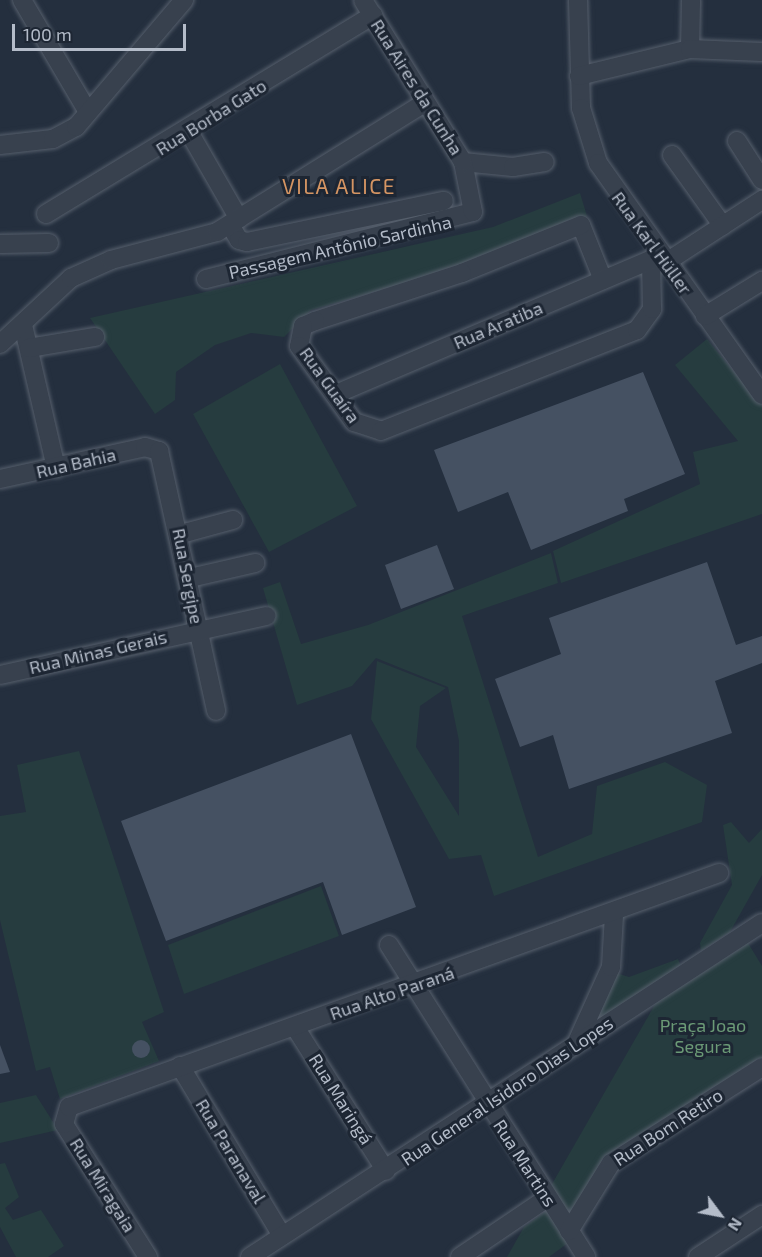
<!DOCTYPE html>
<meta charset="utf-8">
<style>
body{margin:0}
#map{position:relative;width:762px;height:1257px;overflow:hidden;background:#242f3e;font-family:"Exo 2",sans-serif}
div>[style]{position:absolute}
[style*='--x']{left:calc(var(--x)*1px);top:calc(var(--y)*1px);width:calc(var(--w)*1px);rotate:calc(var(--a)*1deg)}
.green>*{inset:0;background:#263c3f}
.building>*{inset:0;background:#455162}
.round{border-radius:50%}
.roads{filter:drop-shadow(0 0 2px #565f6c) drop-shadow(0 0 2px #565f6c)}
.minor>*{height:18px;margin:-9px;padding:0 9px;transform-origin:9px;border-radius:9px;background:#38414e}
span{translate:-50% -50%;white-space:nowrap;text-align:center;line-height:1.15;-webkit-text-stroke:6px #1d2633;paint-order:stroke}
.street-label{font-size:18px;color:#b4bcc9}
.park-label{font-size:18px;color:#6b9a76}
.quarter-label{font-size:21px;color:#d59563;letter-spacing:1.5px}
.north{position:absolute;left:690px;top:1185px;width:60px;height:60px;-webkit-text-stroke:4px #1d2633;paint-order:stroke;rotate:122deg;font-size:16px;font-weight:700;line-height:24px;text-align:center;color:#b4bcc9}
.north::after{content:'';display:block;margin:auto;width:21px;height:27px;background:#b4bcc9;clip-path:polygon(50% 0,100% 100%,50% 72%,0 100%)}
.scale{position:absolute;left:12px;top:24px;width:174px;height:27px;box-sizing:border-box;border:3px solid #b4bcc9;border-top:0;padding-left:8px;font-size:18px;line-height:21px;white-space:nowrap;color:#b4bcc9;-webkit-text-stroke:4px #1d2633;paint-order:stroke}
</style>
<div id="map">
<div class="green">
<i style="clip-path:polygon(580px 193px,587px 216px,437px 274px,311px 310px,284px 337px,251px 333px,215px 345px,176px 372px,175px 400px,155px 414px,90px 318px,493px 227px)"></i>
<i style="clip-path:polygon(707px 339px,762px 406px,762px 514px,561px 583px,553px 551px,700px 484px,693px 452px,738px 441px,675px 365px)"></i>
<i style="clip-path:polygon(280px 364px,357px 506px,269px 552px,193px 414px)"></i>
<i style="clip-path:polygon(551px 553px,558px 583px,462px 616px,538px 857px,592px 834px,597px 786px,665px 762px,707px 785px,702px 822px,494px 896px,481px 855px,449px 859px,371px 719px,377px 661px,446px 688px,420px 706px,416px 747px,459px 816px,459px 741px,448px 687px,376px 658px,352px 686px,297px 705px,263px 588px,280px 582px,301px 644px,368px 625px)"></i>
<i style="clip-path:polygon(79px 751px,164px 1012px,142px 1022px,159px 1061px,60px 1099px,50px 1067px,36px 1071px,0 920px,0 816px,26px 812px,17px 765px)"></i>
<i style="clip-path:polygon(731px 822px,749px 843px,762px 829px,762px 875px,730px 932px,701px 951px,700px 943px,732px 885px,723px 825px)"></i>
<i style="clip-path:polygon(321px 886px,339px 936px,184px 994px,168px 945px)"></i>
<i style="clip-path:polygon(748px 943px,762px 966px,762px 1063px,638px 1143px,569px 1225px,548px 1191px,657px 1001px)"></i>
<i style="clip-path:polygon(678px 959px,684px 974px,585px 1036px,616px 973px,629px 977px)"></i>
<i style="clip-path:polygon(36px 1095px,58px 1130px,0 1143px,0 1103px)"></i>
<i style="clip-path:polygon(5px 1163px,19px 1197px,5px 1208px,13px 1220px,41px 1210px,64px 1246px,48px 1257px,16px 1257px,0 1227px,0 1164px)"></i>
<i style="clip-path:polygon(546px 1211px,568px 1243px,549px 1257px,507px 1257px,524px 1227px)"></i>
</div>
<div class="building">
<i style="clip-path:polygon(643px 372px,685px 474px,624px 499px,628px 511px,531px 550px,508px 492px,458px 512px,434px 450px)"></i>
<i style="clip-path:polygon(437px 545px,454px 589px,401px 609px,385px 565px)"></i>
<i style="clip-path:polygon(707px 562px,736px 645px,762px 636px,762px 663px,715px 681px,732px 733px,569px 789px,553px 735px,520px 747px,495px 679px,561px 654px,549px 618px)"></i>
<i style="clip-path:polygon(351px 734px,416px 907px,342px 935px,323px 882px,166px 941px,121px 821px)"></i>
<i class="round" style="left:132px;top:1040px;width:18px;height:18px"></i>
<i style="clip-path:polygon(0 1045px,10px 1072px,0 1074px)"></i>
</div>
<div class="roads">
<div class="minor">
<i style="--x:22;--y:0;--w:130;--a:59.5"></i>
<i style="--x:578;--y:0;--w:108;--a:88.4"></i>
<i style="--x:581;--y:108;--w:58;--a:72.8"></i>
<i style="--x:598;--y:163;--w:284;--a:54.7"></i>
<i style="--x:690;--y:49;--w:49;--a:-88.8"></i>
<i style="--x:579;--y:76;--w:114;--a:-13.7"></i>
<i style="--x:690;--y:49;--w:72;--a:2.4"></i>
<i style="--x:189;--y:132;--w:100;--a:60.1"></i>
<i style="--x:737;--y:141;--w:46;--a:57.3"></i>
<i style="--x:0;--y:145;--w:53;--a:-6.5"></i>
<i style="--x:53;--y:139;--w:26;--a:-28"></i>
<i style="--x:76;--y:127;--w:167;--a:-49.6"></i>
<i style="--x:672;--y:155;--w:87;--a:54.3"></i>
<i style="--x:463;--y:162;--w:50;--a:5.7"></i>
<i style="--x:513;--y:167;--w:32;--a:-9"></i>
<i style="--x:46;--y:214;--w:383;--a:-31.3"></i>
<i style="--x:230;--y:225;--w:17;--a:59"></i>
<i style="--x:239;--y:240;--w:8;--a:14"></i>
<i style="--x:247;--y:242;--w:201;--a:-11.8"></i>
<i style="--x:0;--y:244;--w:49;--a:-1.2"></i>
<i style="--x:665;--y:263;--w:116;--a:-33"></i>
<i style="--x:206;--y:279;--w:275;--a:-14.1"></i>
<i style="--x:473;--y:212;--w:51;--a:-101.3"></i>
<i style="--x:463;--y:162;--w:190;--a:-121.7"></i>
<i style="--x:603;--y:280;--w:59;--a:-111.8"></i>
<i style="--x:581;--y:225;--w:128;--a:158"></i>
<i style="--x:462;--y:273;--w:155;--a:161.9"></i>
<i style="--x:315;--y:321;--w:13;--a:157"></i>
<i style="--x:303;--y:326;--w:20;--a:101"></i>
<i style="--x:299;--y:346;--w:94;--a:54.1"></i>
<i style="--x:354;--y:422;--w:28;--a:18"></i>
<i style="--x:381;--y:431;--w:275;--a:-21.5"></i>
<i style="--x:637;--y:330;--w:26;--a:-54"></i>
<i style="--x:652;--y:309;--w:49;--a:-91.2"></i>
<i style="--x:705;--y:316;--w:67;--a:-31.6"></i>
<i style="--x:23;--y:325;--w:147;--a:77"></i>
<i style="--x:0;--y:344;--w:97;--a:-42.9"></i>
<i style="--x:71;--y:278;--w:44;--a:-24.2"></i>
<i style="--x:111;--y:260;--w:110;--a:-14.8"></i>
<i style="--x:217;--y:232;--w:244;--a:-31.9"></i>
<i style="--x:29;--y:348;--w:67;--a:-9.5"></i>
<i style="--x:336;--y:394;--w:352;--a:-23.1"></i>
<i style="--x:0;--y:479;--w:148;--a:-12.4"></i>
<i style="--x:145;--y:447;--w:15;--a:16"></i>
<i style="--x:159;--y:451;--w:266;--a:77.6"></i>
<i style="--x:181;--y:534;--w:54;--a:-15.1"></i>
<i style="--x:190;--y:578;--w:67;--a:-13"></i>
<i style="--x:0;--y:675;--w:273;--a:-12.5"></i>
<i style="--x:389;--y:945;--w:369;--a:57.7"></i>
<i style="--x:295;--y:1027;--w:170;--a:57.7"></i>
<i style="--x:577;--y:1042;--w:82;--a:-65.6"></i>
<i style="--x:611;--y:967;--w:52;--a:-86.7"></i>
<i style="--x:180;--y:1066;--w:198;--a:59"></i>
<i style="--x:569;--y:1231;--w:80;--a:-58.3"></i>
<i style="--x:611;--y:1163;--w:179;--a:-32.4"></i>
<i style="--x:148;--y:1257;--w:157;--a:-122.3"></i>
<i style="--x:64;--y:1124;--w:18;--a:-74"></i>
<i style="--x:69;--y:1107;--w:691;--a:-19.8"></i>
<i style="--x:250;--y:1257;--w:611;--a:-33.12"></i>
<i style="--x:460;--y:1257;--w:105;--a:-34.1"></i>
<i style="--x:698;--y:1257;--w:77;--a:-33.3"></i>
</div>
</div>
<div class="street-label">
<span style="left:417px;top:87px;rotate:58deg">Rua Aires da Cunha</span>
<span style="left:211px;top:117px;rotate:-32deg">Rua Borba Gato</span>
<span style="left:652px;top:243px;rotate:54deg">Rua Karl Hüller</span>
<span style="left:340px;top:247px;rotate:-13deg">Passagem Antônio Sardinha</span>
<span style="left:498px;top:325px;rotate:-23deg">Rua Aratiba</span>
<span style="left:330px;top:385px;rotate:54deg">Rua Guaíra</span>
<span style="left:76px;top:463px;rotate:-13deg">Rua Bahia</span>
<span style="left:188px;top:576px;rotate:79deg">Rua Sergipe</span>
<span style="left:98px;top:652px;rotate:-13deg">Rua Minas Gerais</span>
<span style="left:392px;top:993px;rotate:-19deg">Rua Alto Paraná</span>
<span style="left:507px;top:1091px;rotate:-34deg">Rua General Isidoro Dias Lopes</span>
<span style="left:341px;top:1099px;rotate:58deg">Rua Maringá</span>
<span style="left:668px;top:1127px;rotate:-33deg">Rua Bom Retiro</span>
<span style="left:231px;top:1151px;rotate:59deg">Rua Paranaval</span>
<span style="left:525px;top:1163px;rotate:57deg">Rua Martins</span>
<span style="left:103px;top:1185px;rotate:58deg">Rua Miragaia</span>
</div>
<div class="park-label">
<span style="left:703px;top:1036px">Praça Joao<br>Segura</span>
</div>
<div class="quarter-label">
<span style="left:339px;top:186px">VILA ALICE</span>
</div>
<div class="north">N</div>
<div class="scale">100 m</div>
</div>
